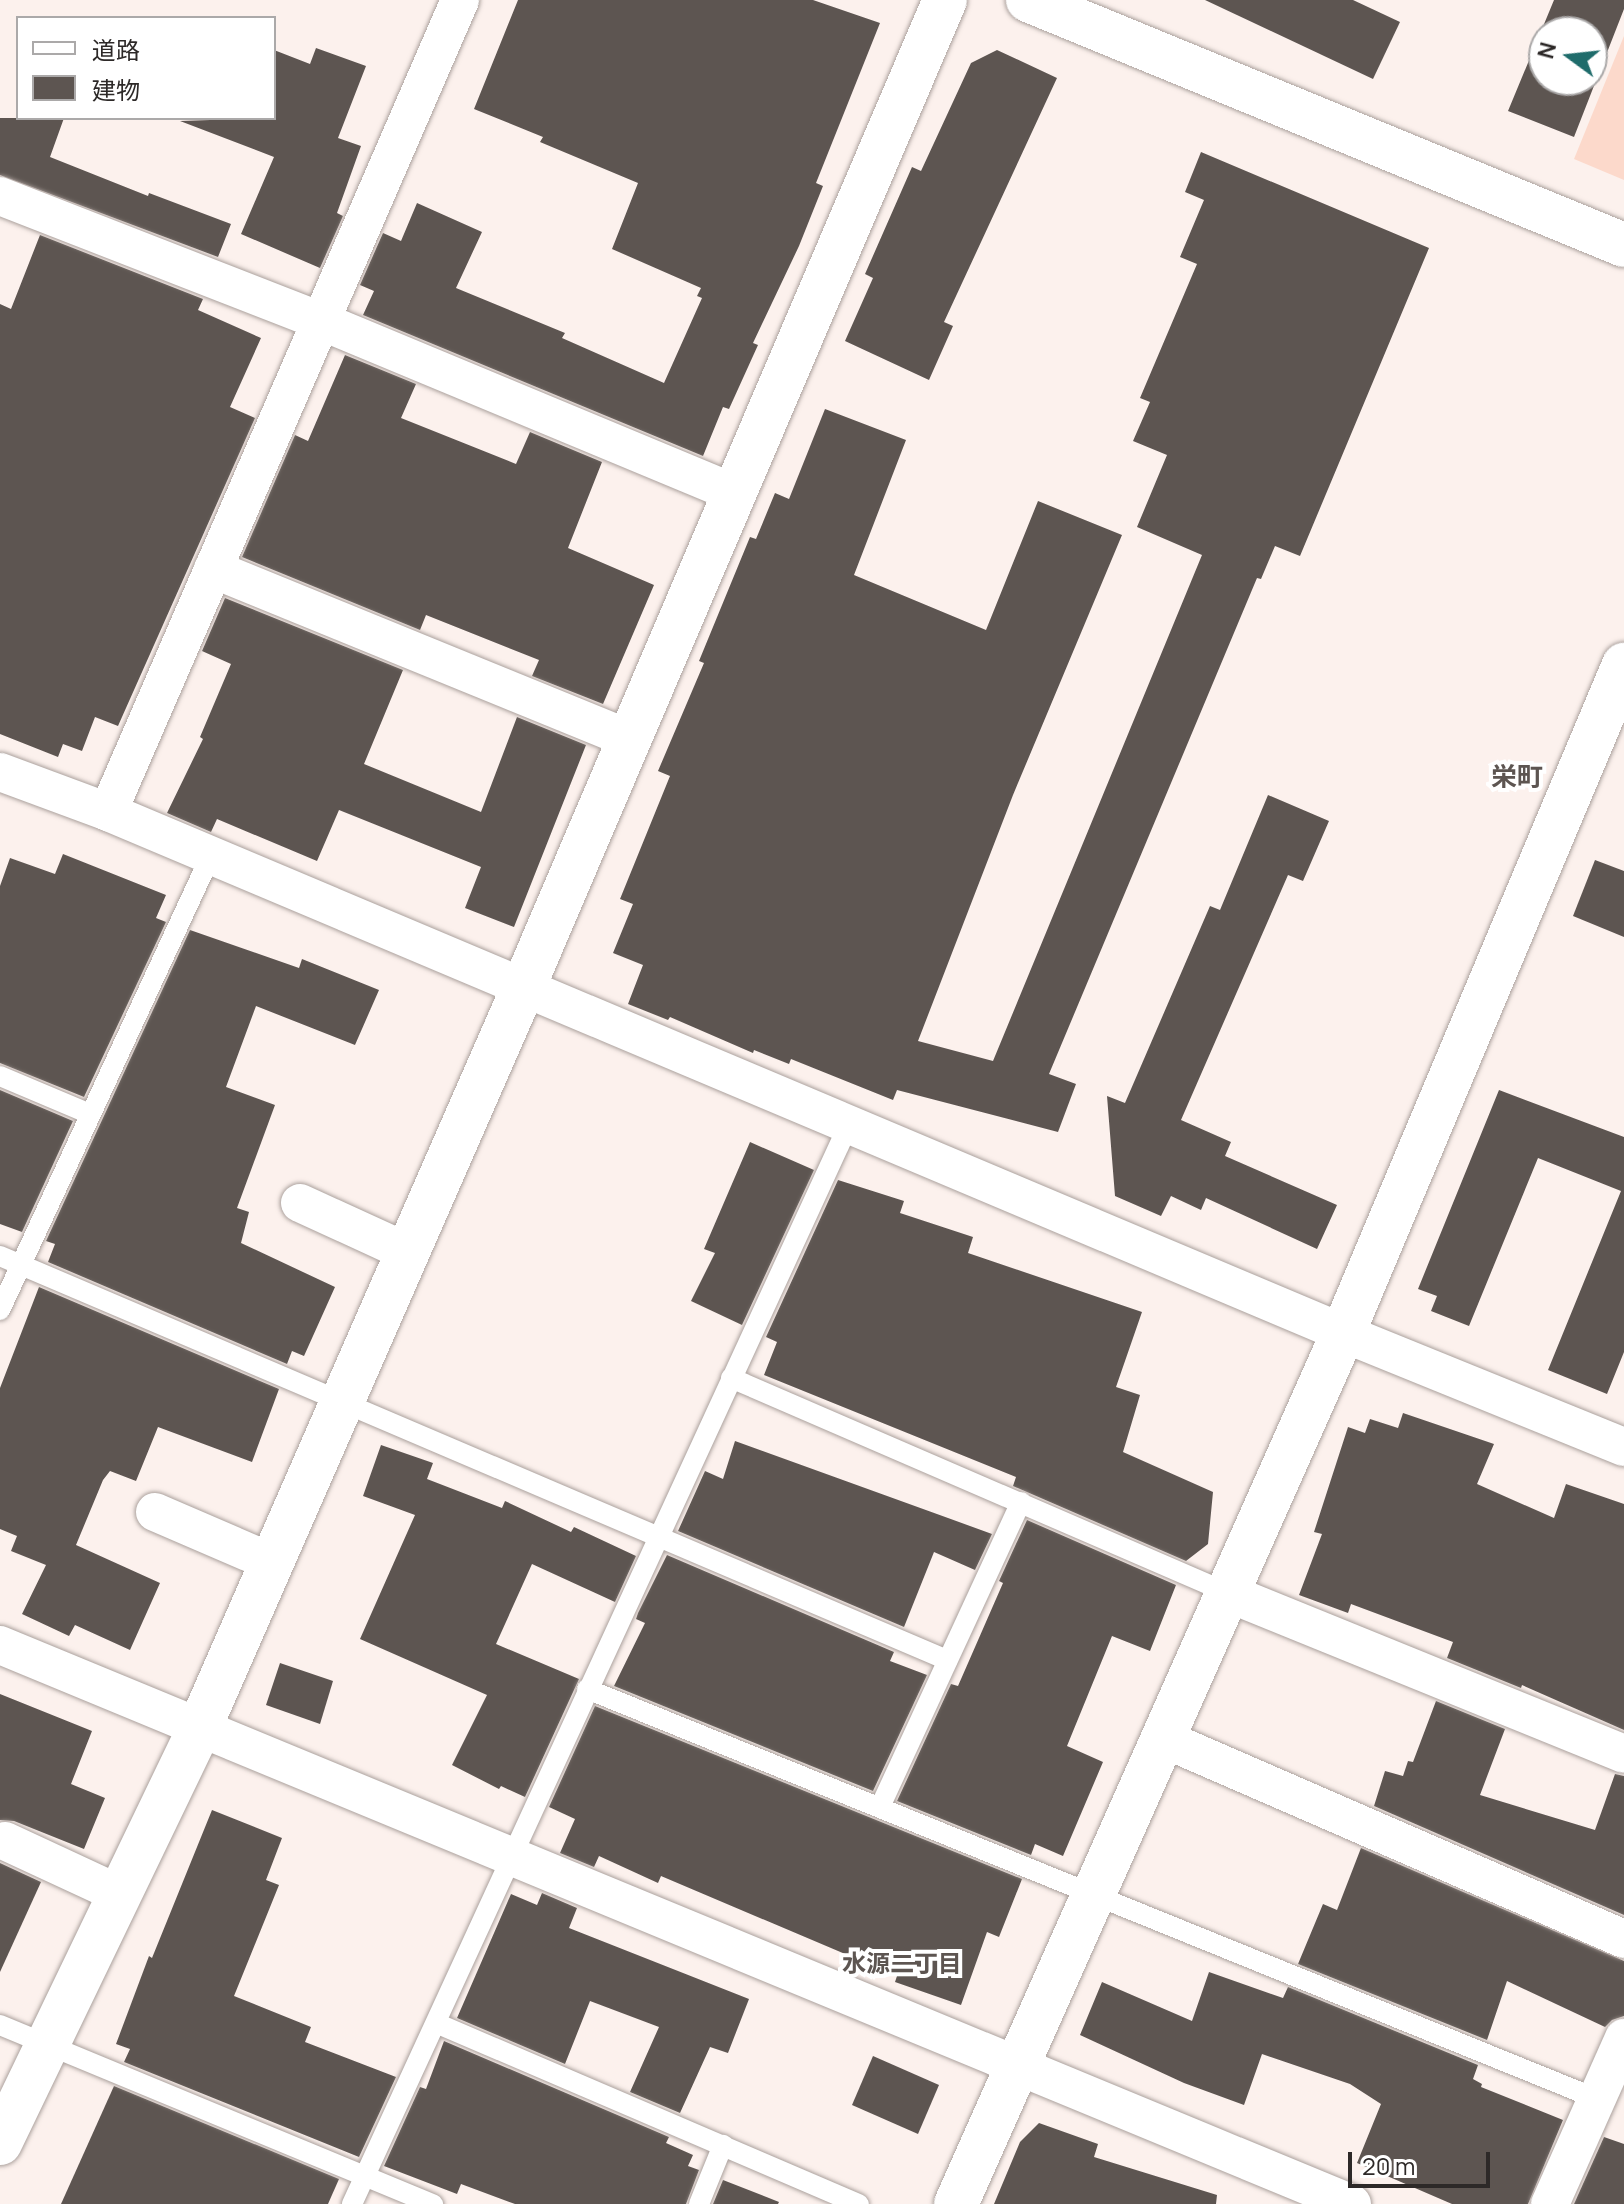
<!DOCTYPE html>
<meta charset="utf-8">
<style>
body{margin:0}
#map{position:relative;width:1624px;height:2204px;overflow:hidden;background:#fcf1ed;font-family:Manrope,"Noto Sans JP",sans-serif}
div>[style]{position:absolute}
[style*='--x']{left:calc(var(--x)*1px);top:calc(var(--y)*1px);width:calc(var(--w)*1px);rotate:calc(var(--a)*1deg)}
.green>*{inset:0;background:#fcd9cb}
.building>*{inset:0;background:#5d5551}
.roads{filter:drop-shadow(0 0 2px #aba19d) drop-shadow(0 0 2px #aba19d)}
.lane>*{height:20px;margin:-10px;padding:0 10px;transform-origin:10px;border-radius:10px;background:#fff}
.street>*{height:38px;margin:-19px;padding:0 19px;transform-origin:19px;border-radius:19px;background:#fff}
.secondary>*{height:44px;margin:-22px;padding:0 22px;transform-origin:22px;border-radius:22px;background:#fff}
span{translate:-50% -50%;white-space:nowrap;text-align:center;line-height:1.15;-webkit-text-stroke:8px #fff;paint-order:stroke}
.neighbourhood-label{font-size:24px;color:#5d5551;font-weight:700}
.quarter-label{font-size:26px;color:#5d5551;font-weight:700}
.legend{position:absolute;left:16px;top:16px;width:260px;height:104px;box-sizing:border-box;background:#fff;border:2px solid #aba9a9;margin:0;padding:10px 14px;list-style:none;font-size:24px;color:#2d2928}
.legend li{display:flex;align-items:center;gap:16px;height:40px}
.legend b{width:40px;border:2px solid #aba9a9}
.north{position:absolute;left:1528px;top:16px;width:80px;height:80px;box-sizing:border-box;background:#fff;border:2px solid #aba9a9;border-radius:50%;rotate:285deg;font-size:22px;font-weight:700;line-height:32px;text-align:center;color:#2d2928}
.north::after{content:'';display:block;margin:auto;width:28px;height:36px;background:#1f6c6b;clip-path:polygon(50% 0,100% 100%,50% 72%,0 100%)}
.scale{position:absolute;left:1348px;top:2152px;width:142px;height:36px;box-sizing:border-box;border:4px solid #2d2928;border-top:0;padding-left:10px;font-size:24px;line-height:28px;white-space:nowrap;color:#2d2928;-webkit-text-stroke:6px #fff;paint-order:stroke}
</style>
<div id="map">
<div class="green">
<i style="clip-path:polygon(1624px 36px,1624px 180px,1574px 159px)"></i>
</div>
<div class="building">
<i style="clip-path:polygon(518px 0,813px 0,880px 23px,816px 183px,823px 186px,799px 246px,753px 343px,758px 345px,729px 409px,723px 407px,703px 456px,363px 315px,374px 291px,360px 285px,383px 233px,401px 241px,417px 203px,482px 232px,456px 288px,565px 333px,562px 338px,664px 383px,702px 298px,697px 296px,701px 288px,612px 249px,638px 183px,540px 142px,543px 137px,474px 109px)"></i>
<i style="clip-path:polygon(1205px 0,1353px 0,1400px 22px,1373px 79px)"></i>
<i style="clip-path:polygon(evenodd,1554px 0,1624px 0,1624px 9px,1574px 137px,1508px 111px,1554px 0,1544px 32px,1592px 32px,1592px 80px,1544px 80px,1544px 32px)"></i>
<i style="clip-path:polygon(316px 48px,366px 66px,338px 138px,361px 146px,337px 213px,343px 216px,320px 268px,241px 234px,274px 157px,180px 121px,274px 118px,274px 50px,310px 64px)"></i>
<i style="clip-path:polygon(997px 50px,1057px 78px,944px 322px,953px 326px,929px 380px,845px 341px,873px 278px,865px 274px,912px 167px,921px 171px,971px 63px)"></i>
<i style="clip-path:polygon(0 118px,64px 118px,50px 157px,148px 196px,149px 193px,231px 224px,218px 257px,0 175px)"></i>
<i style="clip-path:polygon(1201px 152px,1429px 248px,1300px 556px,1275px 546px,1261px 579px,1257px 578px,1049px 1074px,1076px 1084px,1058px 1132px,897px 1090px,893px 1100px,791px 1059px,789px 1064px,754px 1050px,753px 1053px,670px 1017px,668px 1020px,628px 1004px,643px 965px,613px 953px,633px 904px,620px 899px,670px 776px,658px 771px,704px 663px,699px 661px,750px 537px,756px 539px,775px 493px,789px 499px,825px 409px,906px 440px,854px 575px,986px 630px,1038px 501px,1122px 535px,1013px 795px,918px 1041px,993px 1061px,1202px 555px,1137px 527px,1167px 455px,1133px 441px,1150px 402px,1140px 398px,1197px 264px,1180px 257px,1204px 200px,1185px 192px)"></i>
<i style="clip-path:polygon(40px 235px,203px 299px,198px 310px,261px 338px,230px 407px,255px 418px,118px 726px,95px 717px,82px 751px,63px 744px,58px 757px,0 734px,0 304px,11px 309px)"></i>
<i style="clip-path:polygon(345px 355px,416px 384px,401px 418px,516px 464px,530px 432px,602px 462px,568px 548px,654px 585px,603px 704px,532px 676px,539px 660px,426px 615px,420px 630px,242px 557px,295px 435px,308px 441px)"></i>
<i style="clip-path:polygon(225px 598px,403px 670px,364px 764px,481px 812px,517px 717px,586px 745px,514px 927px,465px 908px,481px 867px,339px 810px,317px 861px,217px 819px,211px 832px,167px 813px,203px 739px,200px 737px,231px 664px,202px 651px)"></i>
<i style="clip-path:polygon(1268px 795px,1329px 821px,1303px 881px,1288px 875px,1181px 1120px,1231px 1142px,1225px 1156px,1337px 1205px,1317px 1249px,1206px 1198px,1201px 1210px,1171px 1196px,1161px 1216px,1115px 1196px,1107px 1096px,1125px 1103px,1210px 906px,1220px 910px)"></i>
<i style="clip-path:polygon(63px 854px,166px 895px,156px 918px,166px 922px,84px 1097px,0 1063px,0 886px,10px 858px,55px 874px)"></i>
<i style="clip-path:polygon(1595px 860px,1624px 871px,1624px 937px,1573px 916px)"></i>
<i style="clip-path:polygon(190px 930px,299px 968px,302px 959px,379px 990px,355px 1045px,256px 1006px,226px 1087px,275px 1105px,237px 1208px,249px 1212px,241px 1243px,335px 1287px,304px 1356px,292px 1351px,287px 1364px,48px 1262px,55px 1244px,46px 1241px)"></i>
<i style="clip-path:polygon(0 1090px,73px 1121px,22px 1232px,0 1224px)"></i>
<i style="clip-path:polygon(1499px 1090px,1624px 1137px,1624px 1352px,1607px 1394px,1548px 1370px,1621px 1191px,1538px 1158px,1469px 1326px,1431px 1311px,1437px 1296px,1418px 1289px)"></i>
<i style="clip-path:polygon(750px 1142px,814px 1170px,742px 1325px,691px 1301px,715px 1253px,704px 1249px)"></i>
<i style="clip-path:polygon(838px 1180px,904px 1201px,900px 1213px,973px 1237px,968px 1253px,1142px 1312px,1116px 1387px,1140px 1395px,1123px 1452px,1213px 1492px,1208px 1544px,1186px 1561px,1013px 1486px,1016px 1477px,764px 1375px,777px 1342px,766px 1337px)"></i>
<i style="clip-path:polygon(39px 1287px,279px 1389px,252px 1462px,158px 1427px,136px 1481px,110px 1471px,103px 1480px,76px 1545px,160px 1583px,130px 1650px,75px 1625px,69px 1636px,22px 1614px,46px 1565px,11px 1551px,17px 1536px,0 1529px,0 1388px)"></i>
<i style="clip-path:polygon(1403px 1413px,1494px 1444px,1477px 1484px,1554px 1518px,1566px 1484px,1624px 1504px,1624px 1730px,1522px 1685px,1521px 1688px,1447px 1658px,1453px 1642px,1351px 1604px,1348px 1613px,1299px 1595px,1322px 1534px,1314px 1532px,1348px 1427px,1365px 1433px,1370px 1419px,1398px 1428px)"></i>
<i style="clip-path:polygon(735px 1441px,948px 1518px,992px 1534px,975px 1570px,934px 1552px,904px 1627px,678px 1531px,705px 1471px,723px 1479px)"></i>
<i style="clip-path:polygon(381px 1445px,433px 1463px,427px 1479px,502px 1508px,505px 1501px,571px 1532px,574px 1527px,636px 1556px,615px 1602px,532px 1564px,496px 1644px,579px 1679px,525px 1797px,501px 1786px,499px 1789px,452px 1765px,487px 1695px,360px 1639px,415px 1515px,363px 1496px)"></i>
<i style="clip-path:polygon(1027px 1520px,1176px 1585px,1150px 1651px,1112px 1636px,1067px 1746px,1103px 1762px,1063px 1856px,1035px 1844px,1031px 1855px,897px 1801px,951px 1684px,958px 1686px,1003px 1583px,999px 1581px)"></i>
<i style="clip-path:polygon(667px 1555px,894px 1652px,890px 1661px,927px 1675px,873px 1791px,614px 1686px,645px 1623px,636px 1619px,638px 1613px)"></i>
<i style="clip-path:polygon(280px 1663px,333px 1681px,320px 1724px,266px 1705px)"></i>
<i style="clip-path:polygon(0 1694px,92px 1731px,71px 1784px,105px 1798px,84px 1849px,14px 1821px,0 1820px)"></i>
<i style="clip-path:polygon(1436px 1701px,1505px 1729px,1480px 1795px,1595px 1830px,1615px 1774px,1624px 1776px,1624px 1915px,1374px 1806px,1385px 1771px,1403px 1776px,1408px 1761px,1413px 1762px)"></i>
<i style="clip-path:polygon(595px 1706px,1022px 1879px,999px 1937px,987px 1932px,961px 2005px,895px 1982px,897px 1976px,661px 1876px,658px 1883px,599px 1856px,594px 1867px,560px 1853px,575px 1819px,549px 1807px)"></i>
<i style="clip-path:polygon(212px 1810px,282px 1838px,266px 1880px,279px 1885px,234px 1996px,311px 2027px,305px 2042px,396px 2077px,359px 2157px,124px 2062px,130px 2049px,116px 2044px,149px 1956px,152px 1958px)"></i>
<i style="clip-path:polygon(1361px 1848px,1624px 1961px,1624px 2016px,1612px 2020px,1605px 2027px,1507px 1981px,1487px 2040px,1298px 1964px,1323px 1904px,1337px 1910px)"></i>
<i style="clip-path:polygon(0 1863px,41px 1882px,0 1972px)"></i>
<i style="clip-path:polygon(542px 1893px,577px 1908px,569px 1928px,749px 1999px,728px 2053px,710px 2047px,680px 2113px,630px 2092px,659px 2027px,590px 2001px,565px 2064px,457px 2018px,511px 1894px,537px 1905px)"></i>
<i style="clip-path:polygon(1209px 1972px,1283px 1998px,1288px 1987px,1478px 2065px,1473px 2079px,1482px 2084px,1481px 2087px,1563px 2120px,1528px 2204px,1452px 2204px,1357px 2163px,1381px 2104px,1350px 2084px,1262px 2054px,1244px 2105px,1184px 2083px,1080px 2035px,1102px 1982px,1192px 2021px)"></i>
<i style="clip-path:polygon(444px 2041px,669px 2137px,666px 2143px,693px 2155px,688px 2166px,699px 2170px,686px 2204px,515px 2204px,461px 2184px,457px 2194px,384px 2166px,420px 2087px,426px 2089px)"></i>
<i style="clip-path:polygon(873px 2056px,939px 2085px,918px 2134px,852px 2105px)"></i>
<i style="clip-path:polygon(114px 2086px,339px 2179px,328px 2204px,61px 2204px)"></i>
<i style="clip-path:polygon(1039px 2123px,1098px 2144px,1094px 2157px,1217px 2195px,1216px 2204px,994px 2204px,1020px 2142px)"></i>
<i style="clip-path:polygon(1604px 2137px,1624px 2144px,1624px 2204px,1574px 2204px)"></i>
<i style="clip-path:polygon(723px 2180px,779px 2202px,778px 2204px,713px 2204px)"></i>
</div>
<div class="roads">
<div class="lane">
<i style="--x:0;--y:1076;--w:98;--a:22.9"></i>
<i style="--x:0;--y:1256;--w:1030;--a:23.1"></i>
<i style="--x:0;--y:1310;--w:502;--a:-65.12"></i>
<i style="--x:731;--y:1378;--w:542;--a:23.39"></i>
<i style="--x:587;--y:1689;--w:1090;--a:22.09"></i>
<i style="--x:880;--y:1807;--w:336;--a:-65.2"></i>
<i style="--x:436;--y:2023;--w:460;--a:23.2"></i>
<i style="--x:0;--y:2025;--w:469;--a:22.5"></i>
<i style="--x:352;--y:2204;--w:1191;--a:-65.29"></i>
<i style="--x:699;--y:2204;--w:64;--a:-67.9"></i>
</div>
<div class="street">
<i style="--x:0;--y:196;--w:344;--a:21.3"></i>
<i style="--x:321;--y:321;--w:447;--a:22.6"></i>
<i style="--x:213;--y:569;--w:449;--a:22.2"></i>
<i style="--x:0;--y:772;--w:115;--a:20.3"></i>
<i style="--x:108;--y:812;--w:1340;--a:22.87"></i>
<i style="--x:1343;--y:1333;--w:303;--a:22.1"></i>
<i style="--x:108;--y:812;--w:885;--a:-66.56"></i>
<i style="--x:300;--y:1203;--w:118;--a:24.6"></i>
<i style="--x:155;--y:1512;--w:126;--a:23.3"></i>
<i style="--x:1228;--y:1593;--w:427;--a:22.1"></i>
<i style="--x:0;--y:1645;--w:1463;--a:22.46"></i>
<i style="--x:1162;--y:1738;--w:504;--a:23.51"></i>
<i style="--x:5;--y:1841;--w:126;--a:24.9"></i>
<i style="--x:1550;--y:2204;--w:182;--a:-66"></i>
</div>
<div class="secondary">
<i style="--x:1028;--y:0;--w:644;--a:22.35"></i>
<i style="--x:0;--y:2143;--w:459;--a:-64.3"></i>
<i style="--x:199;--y:1729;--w:811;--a:-66.37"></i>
<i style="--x:524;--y:986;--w:1072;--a:-66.88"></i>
<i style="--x:956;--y:2204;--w:953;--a:-66.04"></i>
<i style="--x:1343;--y:1333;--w:725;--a:-67.19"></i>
</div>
</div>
<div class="neighbourhood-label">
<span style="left:902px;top:1963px">水源二丁目</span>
</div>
<div class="quarter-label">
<span style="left:1517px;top:777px">栄町</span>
</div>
<ul class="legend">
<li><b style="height:10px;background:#fff"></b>道路</li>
<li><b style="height:22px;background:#5d5551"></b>建物</li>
</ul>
<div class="north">N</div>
<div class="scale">20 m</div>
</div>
